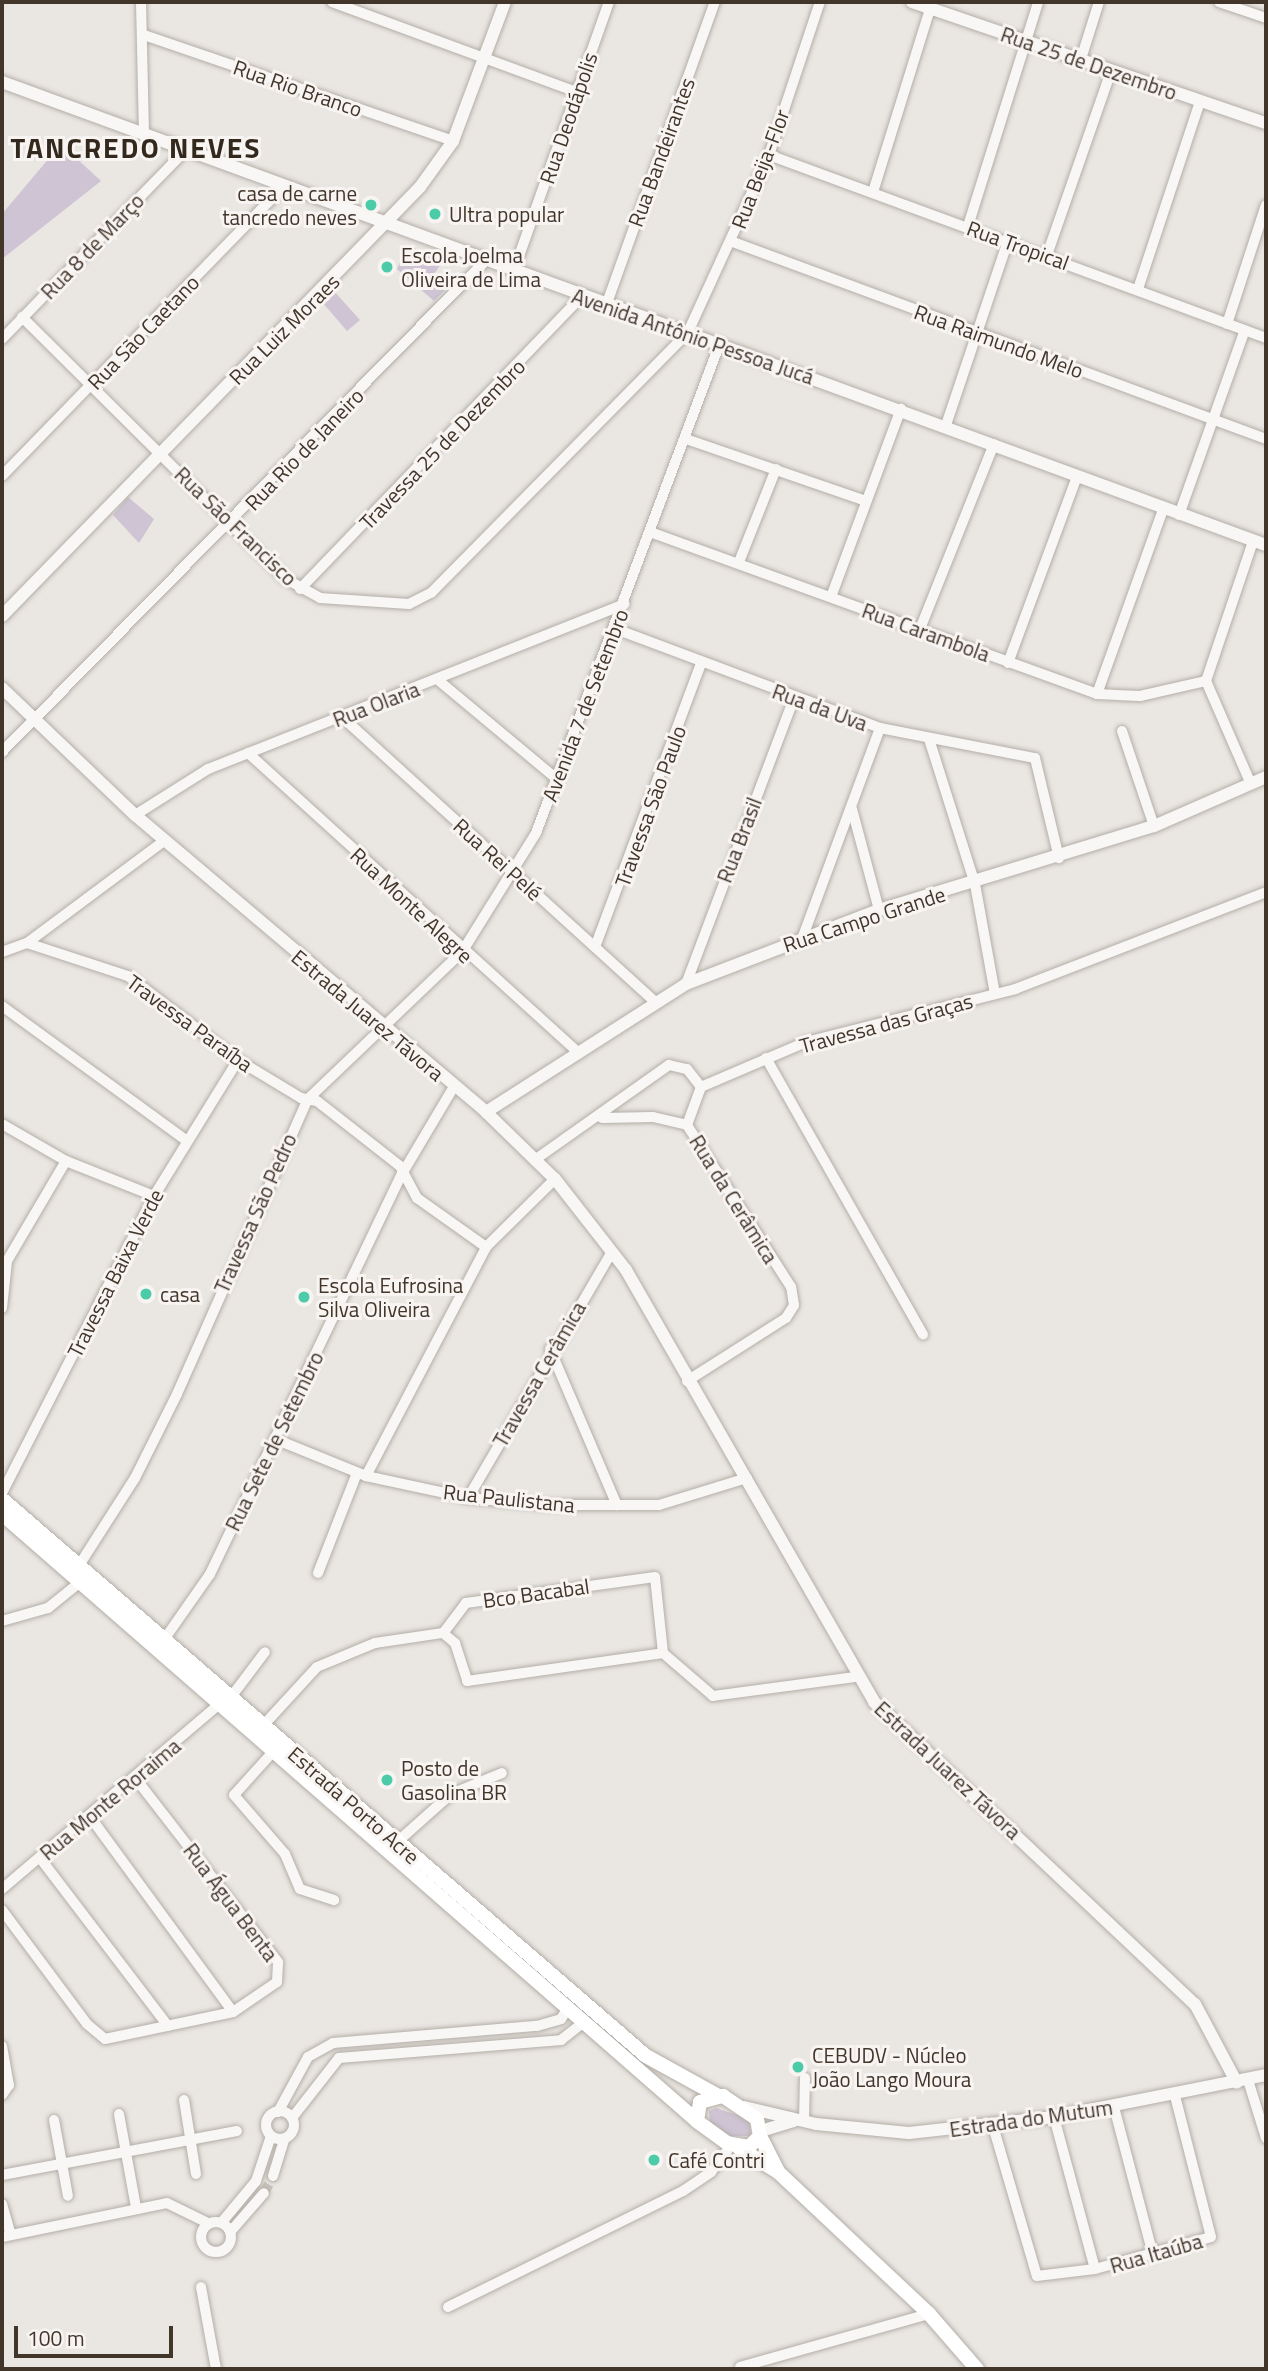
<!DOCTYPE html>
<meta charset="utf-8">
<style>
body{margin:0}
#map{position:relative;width:1268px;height:2371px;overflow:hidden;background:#eae6e2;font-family:"Titillium Web",sans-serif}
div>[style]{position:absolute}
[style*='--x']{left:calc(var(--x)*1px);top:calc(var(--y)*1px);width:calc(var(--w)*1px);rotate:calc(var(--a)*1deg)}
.green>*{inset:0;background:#cec4d4}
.minor-tunnel>*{height:10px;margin-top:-5px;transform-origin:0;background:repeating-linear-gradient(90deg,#c8c3bd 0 10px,transparent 0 15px)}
.roads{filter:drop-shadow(0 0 2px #b4aea7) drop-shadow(0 0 2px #b4aea7)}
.minor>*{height:10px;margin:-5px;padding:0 5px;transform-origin:5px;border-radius:5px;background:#f8f7f5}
.minor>.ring{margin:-5px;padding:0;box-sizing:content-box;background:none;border:10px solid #f8f7f5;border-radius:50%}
.tertiary>*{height:12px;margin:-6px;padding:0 6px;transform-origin:6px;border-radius:6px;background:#f8f7f5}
.secondary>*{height:14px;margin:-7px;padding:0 7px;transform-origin:7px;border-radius:7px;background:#fff}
.dots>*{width:19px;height:19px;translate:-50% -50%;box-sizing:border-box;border:4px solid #f8f4f2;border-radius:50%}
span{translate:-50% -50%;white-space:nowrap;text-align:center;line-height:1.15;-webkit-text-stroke:6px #f8f4f2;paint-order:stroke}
.street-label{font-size:21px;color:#42362b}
.poi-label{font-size:21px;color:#42362b}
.right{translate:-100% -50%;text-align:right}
.left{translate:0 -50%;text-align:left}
.district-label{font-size:28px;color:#33281d;font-weight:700;letter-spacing:2px}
.frame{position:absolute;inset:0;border:4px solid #42362b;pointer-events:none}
.scale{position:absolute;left:14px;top:2326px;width:159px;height:32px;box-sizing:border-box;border:4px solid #42362b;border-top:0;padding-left:9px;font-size:21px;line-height:24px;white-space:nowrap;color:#42362b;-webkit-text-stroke:5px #f8f4f2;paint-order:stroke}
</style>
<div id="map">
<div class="green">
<i style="clip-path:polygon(61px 144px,101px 181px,2px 259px,2px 214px)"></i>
<i style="clip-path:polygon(408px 245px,442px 262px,433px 276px,449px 286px,434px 301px,397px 269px)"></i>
<i style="clip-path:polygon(333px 290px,360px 320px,347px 331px,322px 302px)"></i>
<i style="clip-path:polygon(128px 497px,154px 519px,139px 543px,113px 515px)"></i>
<i style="clip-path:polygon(716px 2108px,749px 2119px,751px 2136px,727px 2136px,710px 2123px,709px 2111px)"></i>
</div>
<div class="minor-tunnel">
<i style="--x:264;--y:2193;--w:19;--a:-62"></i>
</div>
<div class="roads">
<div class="minor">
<i style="--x:141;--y:2;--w:134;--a:88.7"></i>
<i style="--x:332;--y:2;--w:261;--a:20.2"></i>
<i style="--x:1219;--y:2;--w:50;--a:18.8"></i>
<i style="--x:144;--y:35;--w:327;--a:18.9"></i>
<i style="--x:1081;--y:59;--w:60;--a:-72.5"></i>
<i style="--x:769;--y:155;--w:530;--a:20.21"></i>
<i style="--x:873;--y:192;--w:199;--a:-72.7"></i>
<i style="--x:968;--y:226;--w:235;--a:-72.6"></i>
<i style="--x:733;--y:242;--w:568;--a:20.28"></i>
<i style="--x:1047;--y:255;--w:195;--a:-70.8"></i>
<i style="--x:513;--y:273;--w:288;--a:-70.5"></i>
<i style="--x:1138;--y:289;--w:198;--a:-71.7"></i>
<i style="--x:607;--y:303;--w:320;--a:-70.3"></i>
<i style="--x:22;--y:317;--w:372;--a:44.8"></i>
<i style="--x:286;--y:579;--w:39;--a:29"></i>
<i style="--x:320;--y:598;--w:89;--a:3.9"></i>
<i style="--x:409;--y:604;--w:25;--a:-27"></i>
<i style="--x:431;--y:593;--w:366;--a:-45.4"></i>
<i style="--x:688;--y:332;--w:195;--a:-65.4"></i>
<i style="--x:769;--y:155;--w:161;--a:-71.6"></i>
<i style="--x:1227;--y:324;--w:125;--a:-71.9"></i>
<i style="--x:2;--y:339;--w:260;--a:-45.8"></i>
<i style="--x:946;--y:425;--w:194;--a:-71.4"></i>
<i style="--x:686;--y:439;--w:190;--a:19"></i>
<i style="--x:2;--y:476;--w:403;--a:-45.8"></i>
<i style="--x:1179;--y:515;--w:196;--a:-70.4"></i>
<i style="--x:650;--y:532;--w:475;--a:19.9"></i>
<i style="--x:1097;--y:694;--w:43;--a:2.7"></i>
<i style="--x:1140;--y:696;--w:68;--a:-12.8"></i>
<i style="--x:739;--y:562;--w:100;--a:-68.3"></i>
<i style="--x:300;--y:589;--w:405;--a:-46.1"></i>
<i style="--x:831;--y:597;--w:201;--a:-69.6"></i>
<i style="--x:613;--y:628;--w:285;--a:20.5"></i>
<i style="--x:880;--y:728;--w:158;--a:11"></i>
<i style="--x:1035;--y:758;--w:103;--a:76.5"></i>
<i style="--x:920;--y:629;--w:199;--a:-68.2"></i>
<i style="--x:1008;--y:663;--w:199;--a:-69.7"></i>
<i style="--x:438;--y:680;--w:155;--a:39.8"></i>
<i style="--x:1206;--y:681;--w:148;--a:-71.4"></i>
<i style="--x:1206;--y:681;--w:112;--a:66.4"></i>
<i style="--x:1097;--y:694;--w:195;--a:-70.3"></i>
<i style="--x:342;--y:717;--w:422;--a:42.3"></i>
<i style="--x:1122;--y:731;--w:100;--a:71.4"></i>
<i style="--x:929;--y:739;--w:152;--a:72.4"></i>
<i style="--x:975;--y:884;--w:112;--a:79.7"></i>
<i style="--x:2;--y:752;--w:686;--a:-45.47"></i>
<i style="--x:248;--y:753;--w:447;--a:42.2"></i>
<i style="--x:852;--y:809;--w:105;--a:75"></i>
<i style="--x:135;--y:815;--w:86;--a:-32.2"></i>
<i style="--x:208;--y:769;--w:448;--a:-21.6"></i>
<i style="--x:802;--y:939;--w:225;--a:-69.7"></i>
<i style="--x:27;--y:943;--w:106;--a:18.1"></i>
<i style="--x:128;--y:976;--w:138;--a:37.4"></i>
<i style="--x:238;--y:1060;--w:74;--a:31.1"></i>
<i style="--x:301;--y:1098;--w:16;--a:11"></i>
<i style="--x:317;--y:1101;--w:105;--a:38.1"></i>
<i style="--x:400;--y:1166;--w:36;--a:62"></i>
<i style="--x:417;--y:1198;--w:85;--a:35.4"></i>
<i style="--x:595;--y:947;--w:302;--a:-69.5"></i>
<i style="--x:2;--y:952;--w:27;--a:-20"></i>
<i style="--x:27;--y:943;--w:172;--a:-36.7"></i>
<i style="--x:686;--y:984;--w:306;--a:-69.3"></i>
<i style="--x:2;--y:1006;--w:228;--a:36.1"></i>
<i style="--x:766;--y:1058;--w:318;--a:60.4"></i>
<i style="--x:602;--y:1118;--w:51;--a:-1.1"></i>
<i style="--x:653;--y:1117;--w:35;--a:13"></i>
<i style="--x:2;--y:1124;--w:74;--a:30"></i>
<i style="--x:66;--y:1161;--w:95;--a:21.7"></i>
<i style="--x:536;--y:1159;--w:163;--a:-35.3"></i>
<i style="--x:669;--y:1065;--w:18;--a:13"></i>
<i style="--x:687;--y:1069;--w:23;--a:52"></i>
<i style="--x:701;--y:1087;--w:114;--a:-23.2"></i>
<i style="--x:806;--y:1042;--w:216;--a:-14.2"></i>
<i style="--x:1015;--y:989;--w:269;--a:-21.1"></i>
<i style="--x:2;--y:1308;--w:47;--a:-83.9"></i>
<i style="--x:7;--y:1261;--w:116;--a:-59.5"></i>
<i style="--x:550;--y:1349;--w:170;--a:66.8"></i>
<i style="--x:687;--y:1381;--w:117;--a:-32.5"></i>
<i style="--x:786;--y:1318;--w:15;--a:-58"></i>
<i style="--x:794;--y:1305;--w:18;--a:-99"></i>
<i style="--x:791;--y:1287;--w:193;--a:-122.7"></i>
<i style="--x:687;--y:1125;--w:40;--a:-69.8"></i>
<i style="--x:275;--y:1439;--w:98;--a:22.1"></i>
<i style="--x:366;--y:1476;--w:104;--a:12.2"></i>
<i style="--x:468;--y:1498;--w:78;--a:5.1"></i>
<i style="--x:546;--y:1505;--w:113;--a:0"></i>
<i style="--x:659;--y:1505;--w:92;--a:-17.1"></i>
<i style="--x:366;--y:1476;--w:259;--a:-62.3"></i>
<i style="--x:486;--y:1247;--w:97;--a:-44.6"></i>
<i style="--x:2;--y:1493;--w:334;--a:-62.9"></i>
<i style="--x:154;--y:1196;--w:160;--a:-58.3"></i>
<i style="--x:468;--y:1498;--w:285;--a:-59.7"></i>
<i style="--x:78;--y:1567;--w:106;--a:-57.4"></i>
<i style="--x:135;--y:1478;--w:94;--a:-63.4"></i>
<i style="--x:177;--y:1394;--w:323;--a:-66.1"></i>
<i style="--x:308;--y:1099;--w:213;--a:-43.7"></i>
<i style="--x:462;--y:952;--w:140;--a:-58.1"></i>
<i style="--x:536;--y:833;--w:523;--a:-69.42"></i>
<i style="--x:318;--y:1573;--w:107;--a:-68.7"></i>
<i style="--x:2;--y:1621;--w:48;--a:-15.8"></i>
<i style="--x:48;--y:1608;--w:38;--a:-39"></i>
<i style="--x:161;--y:1644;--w:85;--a:-55"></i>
<i style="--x:210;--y:1574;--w:444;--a:-64.4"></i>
<i style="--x:402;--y:1174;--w:100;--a:-59.3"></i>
<i style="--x:663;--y:1653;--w:76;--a:-96"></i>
<i style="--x:655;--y:1577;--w:191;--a:172.2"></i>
<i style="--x:466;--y:1603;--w:38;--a:127"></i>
<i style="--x:443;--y:1633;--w:16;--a:40"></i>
<i style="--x:455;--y:1643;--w:40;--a:72"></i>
<i style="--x:467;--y:1681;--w:198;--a:-8.1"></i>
<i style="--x:663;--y:1653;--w:66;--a:40.7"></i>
<i style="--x:713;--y:1696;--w:144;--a:-7.6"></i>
<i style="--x:231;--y:1697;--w:56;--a:-52.9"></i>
<i style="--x:260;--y:1729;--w:84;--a:-47.4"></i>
<i style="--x:317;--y:1667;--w:63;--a:-22.5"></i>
<i style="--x:375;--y:1643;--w:69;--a:-8.4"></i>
<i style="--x:271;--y:1754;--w:55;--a:132.1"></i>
<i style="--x:234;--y:1795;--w:78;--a:49.2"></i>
<i style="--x:285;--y:1854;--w:38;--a:67"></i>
<i style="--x:300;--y:1889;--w:36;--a:18"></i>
<i style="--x:91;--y:1818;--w:240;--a:53.8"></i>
<i style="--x:396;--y:1843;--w:74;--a:-41.7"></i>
<i style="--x:451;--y:1794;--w:55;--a:-22.4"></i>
<i style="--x:40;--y:1858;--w:211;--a:52.7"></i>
<i style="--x:2;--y:1889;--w:282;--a:-40.4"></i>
<i style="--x:2;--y:1910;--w:142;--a:53.3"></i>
<i style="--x:87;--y:2024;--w:23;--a:40"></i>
<i style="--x:105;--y:2039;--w:131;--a:-11.9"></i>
<i style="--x:233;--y:2012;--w:53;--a:-34.3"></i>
<i style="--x:277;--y:1982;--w:20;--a:-87"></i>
<i style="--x:278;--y:1962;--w:230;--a:-127.8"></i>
<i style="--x:2;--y:2046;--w:40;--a:80"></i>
<i style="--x:9;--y:2085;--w:12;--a:125"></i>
<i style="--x:1248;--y:2080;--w:61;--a:72.8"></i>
<i style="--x:184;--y:2100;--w:75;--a:80.8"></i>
<i style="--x:1114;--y:2107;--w:153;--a:75.2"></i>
<i class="ring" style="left:266px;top:2111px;width:18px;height:18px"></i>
<i style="--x:278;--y:2112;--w:63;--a:-61.4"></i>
<i style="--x:308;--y:2057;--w:29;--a:-29"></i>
<i style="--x:333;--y:2043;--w:205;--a:-4.8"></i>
<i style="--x:537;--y:2026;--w:25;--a:-16"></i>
<i style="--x:561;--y:2019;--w:13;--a:-58"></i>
<i style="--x:119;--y:2114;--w:96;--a:79.7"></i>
<i style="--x:1054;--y:2117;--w:157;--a:74.9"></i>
<i style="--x:292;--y:2118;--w:76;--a:-51.9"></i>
<i style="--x:339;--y:2058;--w:223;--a:-4.6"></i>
<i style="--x:561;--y:2040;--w:29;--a:-38"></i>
<i style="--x:54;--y:2120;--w:77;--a:79.6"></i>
<i style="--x:804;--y:2121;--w:43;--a:-88.7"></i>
<i style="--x:993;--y:2126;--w:156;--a:73.7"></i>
<i style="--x:1037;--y:2276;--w:58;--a:-6.9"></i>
<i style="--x:1095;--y:2269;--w:120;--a:-15.4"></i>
<i style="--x:1211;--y:2237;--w:146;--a:-104.3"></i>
<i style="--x:2;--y:2175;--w:239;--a:-10.6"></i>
<i style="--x:273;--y:2176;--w:39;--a:-73"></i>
<i style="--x:2;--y:2204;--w:32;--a:74"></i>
<i class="ring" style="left:201px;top:2222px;width:20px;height:20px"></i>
<i style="--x:222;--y:2222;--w:53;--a:-50.3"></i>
<i style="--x:256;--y:2181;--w:47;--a:-71.6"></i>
<i style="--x:231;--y:2231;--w:50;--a:-49"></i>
<i style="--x:2;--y:2237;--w:168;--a:-11.6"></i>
<i style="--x:167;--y:2203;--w:46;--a:26"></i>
<i style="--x:201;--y:2287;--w:83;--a:79.6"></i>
<i style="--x:448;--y:2307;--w:262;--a:-26.3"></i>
<i style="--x:683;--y:2191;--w:34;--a:-34"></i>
<i style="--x:711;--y:2172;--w:34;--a:-53"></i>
<i style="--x:740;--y:2367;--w:196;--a:-15.7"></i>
</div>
<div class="tertiary">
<i style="--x:912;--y:2;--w:374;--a:18.9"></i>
<i style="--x:2;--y:82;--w:1346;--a:20.12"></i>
<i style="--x:2;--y:616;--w:599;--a:-45.74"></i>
<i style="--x:420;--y:187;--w:57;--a:-54.3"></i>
<i style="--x:453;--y:141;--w:148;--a:-69.5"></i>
<i style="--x:2;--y:688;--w:184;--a:43.7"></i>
<i style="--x:135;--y:815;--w:460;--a:40.2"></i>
<i style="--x:486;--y:1112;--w:96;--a:44.2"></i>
<i style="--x:555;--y:1179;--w:115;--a:52"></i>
<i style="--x:626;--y:1270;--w:498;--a:60.1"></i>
<i style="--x:874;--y:1702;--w:441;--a:43.3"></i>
<i style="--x:1195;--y:2004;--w:89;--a:62"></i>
<i style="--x:486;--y:1112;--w:237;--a:-32.6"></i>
<i style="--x:686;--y:984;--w:207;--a:-21"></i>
<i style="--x:879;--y:910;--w:288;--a:-17"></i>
<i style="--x:1154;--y:826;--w:122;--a:-23.6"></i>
<i style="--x:744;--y:2107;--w:74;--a:13.3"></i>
<i style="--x:816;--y:2124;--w:93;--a:5.5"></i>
<i style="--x:909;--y:2133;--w:146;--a:-6.3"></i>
<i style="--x:1054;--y:2117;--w:216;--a:-11.2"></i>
<i style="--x:761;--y:2131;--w:34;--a:-17"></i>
</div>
<div class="secondary">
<i style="--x:2;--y:1499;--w:851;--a:40.86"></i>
<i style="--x:646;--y:2056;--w:81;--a:28.8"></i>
<i style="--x:2;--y:1514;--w:923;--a:41.13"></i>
<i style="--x:723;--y:2096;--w:41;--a:34.1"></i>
<i style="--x:757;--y:2119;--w:17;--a:80"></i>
<i style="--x:760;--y:2136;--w:16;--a:135"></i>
<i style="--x:749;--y:2147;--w:22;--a:-170"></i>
<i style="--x:727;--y:2143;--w:37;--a:-144"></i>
<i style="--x:697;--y:2121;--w:19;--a:-81"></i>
<i style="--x:700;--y:2102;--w:24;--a:-15"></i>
<i style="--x:760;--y:2136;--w:38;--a:63"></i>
<i style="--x:739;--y:2148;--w:46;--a:31.6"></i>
<i style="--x:778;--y:2172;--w:207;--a:43.2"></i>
<i style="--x:929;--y:2314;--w:73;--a:48.9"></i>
</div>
</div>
<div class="dots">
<i style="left:371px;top:205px;background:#4bcba8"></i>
<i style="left:435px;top:214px;background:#4bcba8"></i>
<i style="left:387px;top:267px;background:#4bcba8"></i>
<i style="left:146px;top:1294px;background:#4bcba8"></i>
<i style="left:304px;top:1297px;background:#4bcba8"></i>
<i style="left:387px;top:1780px;background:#4bcba8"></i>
<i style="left:798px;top:2067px;background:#4bcba8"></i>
<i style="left:654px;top:2160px;background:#4bcba8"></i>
</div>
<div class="street-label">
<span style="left:1089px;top:63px;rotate:19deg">Rua 25 de Dezembro</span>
<span style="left:298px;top:88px;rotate:19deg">Rua Rio Branco</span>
<span style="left:568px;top:118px;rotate:-71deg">Rua Deodápolis</span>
<span style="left:661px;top:152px;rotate:-70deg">Rua Bandeirantes</span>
<span style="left:760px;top:169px;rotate:-69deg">Rua Beija-Flor</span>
<span style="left:1018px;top:245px;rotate:20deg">Rua Tropical</span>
<span style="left:92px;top:246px;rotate:-46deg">Rua 8 de Março</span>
<span style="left:284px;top:329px;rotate:-45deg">Rua Luiz Moraes</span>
<span style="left:143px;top:332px;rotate:-46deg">Rua São Caetano</span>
<span style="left:693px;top:336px;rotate:19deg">Avenida Antônio Pessoa Jucá</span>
<span style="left:999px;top:341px;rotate:20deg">Rua Raimundo Melo</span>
<span style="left:442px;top:444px;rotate:-46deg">Travessa 25 de Dezembro</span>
<span style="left:304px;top:449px;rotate:-46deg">Rua Rio de Janeiro</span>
<span style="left:236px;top:526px;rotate:44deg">Rua São Francisco</span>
<span style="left:926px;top:632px;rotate:20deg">Rua Carambola</span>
<span style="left:376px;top:704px;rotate:-21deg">Rua Olaria</span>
<span style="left:585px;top:705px;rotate:-69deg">Avenida 7 de Setembro</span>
<span style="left:820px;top:707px;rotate:20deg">Rua da Uva</span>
<span style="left:650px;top:806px;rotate:-70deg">Travessa São Paulo</span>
<span style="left:739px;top:840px;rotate:-69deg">Rua Brasil</span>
<span style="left:498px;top:859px;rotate:42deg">Rua Rei Pelé</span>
<span style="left:412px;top:905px;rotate:43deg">Rua Monte Alegre</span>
<span style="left:864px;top:919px;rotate:-18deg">Rua Campo Grande</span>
<span style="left:368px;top:1015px;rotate:40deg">Estrada Juarez Távora</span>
<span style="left:190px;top:1023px;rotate:36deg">Travessa Paraíba</span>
<span style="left:886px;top:1023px;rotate:-15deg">Travessa das Graças</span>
<span style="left:734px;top:1199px;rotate:58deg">Rua da Cerâmica</span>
<span style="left:255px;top:1213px;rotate:-66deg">Travessa São Pedro</span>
<span style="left:115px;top:1273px;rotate:-63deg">Travessa Baixa Verde</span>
<span style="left:539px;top:1374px;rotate:-60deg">Travessa Cerâmica</span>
<span style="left:274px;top:1441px;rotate:-64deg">Rua Sete de Setembro</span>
<span style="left:509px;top:1498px;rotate:6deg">Rua Paulistana</span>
<span style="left:536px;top:1593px;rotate:-8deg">Bco Bacabal</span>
<span style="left:948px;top:1770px;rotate:43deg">Estrada Juarez Távora</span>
<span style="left:110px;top:1799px;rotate:-40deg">Rua Monte Roraima</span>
<span style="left:354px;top:1805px;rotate:41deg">Estrada Porto Acre</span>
<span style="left:231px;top:1902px;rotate:53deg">Rua Água Benta</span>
<span style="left:1031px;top:2118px;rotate:-8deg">Estrada do Mutum</span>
<span style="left:1156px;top:2253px;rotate:-16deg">Rua Itaúba</span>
</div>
<div class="poi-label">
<span class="right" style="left:357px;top:205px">casa de carne<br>tancredo neves</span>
<span class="left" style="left:449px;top:214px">Ultra popular</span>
<span class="left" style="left:401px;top:267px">Escola Joelma<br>Oliveira de Lima</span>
<span class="left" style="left:318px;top:1297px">Escola Eufrosina<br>Silva Oliveira</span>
<span class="left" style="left:160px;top:1294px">casa</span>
<span class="left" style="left:401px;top:1780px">Posto de<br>Gasolina BR</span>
<span class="left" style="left:812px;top:2067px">CEBUDV - Núcleo<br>João Lango Moura</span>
<span class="left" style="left:668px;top:2160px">Café Contri</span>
</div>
<div class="district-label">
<span style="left:136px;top:148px">TANCREDO NEVES</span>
</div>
<div class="frame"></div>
<div class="scale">100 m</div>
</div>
